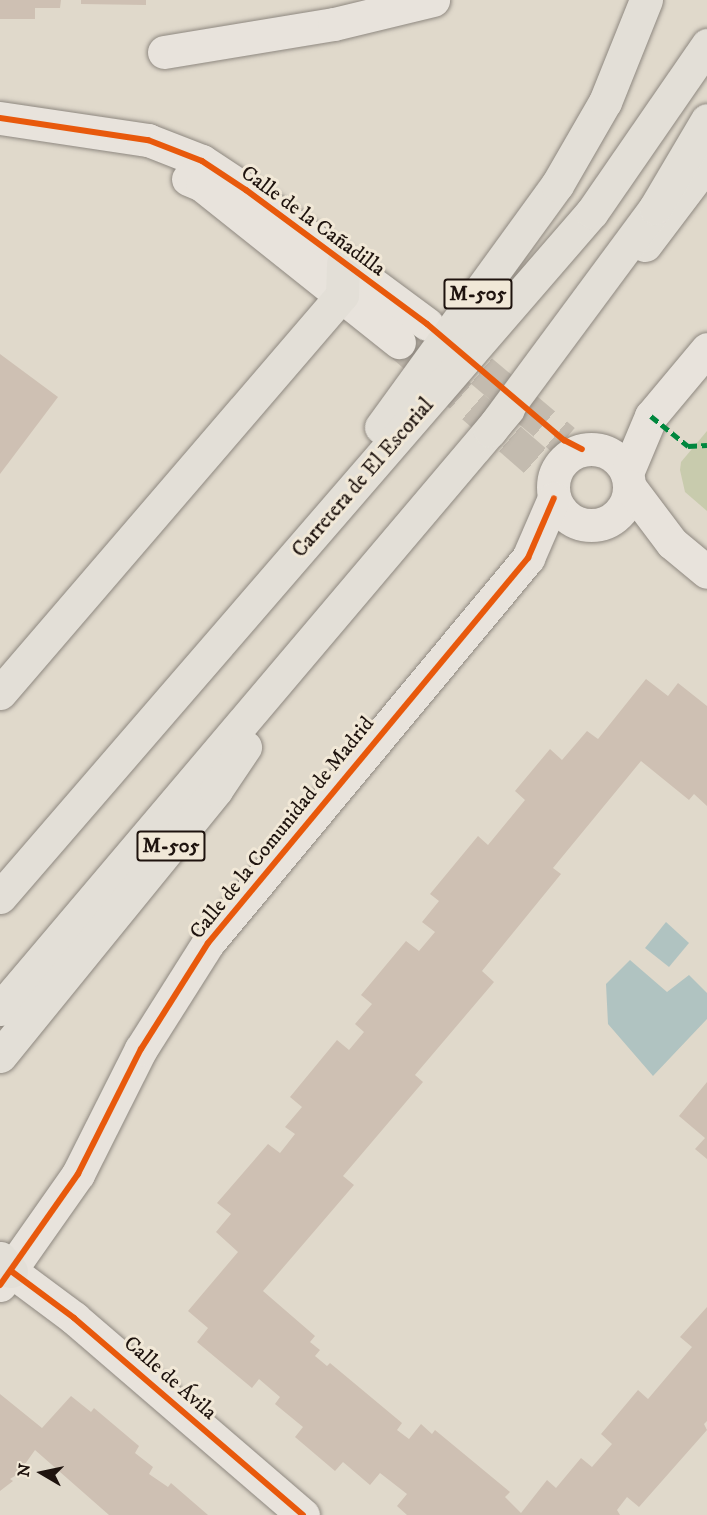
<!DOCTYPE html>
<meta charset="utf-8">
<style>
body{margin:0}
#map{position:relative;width:707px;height:1515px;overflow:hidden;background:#e0d9cb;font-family:"IM FELL DW Pica",serif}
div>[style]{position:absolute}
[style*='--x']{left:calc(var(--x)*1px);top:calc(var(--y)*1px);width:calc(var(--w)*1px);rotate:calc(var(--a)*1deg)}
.green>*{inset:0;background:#c8cbad}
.water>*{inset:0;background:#b0c3c1}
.building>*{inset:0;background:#cec0b3}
.minor-tunnel>*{height:33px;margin-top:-16.5px;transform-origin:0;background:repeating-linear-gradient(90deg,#c3bbaf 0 33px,transparent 0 49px)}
.roads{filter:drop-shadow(0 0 2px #8e8880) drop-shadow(0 0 2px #8e8880)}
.minor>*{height:33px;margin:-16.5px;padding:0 16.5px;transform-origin:16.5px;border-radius:16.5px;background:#e8e3dc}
.minor>.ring{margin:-16.5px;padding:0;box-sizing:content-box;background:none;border:33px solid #e8e3dc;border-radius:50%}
.trunk>*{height:33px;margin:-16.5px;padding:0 16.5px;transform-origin:16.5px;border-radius:16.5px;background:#e3dfd7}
.motorway>*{height:33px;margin:-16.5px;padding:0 16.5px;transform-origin:16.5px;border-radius:16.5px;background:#e3dfd7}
.quiet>*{height:4.5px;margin-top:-2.25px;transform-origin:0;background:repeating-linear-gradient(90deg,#00873e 0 9px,transparent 0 13.5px)}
.cycleway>*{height:6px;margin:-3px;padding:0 3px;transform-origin:3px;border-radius:3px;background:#e8590c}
span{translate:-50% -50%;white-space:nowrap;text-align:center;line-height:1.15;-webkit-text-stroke:6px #f1e8d7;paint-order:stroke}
.shield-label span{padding:2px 4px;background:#f1e8d7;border:2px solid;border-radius:4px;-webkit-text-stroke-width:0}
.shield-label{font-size:20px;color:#1e130e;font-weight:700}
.street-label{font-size:21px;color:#1e130e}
.north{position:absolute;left:12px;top:1443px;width:60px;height:60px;-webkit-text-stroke:4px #f1e8d7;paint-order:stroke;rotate:279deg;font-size:16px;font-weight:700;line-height:24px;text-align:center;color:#1e130e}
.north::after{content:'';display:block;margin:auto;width:21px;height:27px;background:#1e130e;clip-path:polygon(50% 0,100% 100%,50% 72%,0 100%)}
</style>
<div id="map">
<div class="green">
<i style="clip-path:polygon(707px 431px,707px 511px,685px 492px,680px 470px,681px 462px)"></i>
</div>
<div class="water">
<i style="clip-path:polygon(666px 922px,689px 943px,669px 967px,645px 948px)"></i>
<i style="clip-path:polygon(630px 960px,667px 992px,689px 975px,707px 993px,707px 1019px,653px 1076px,608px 1024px,606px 984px)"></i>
</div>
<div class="building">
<i style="clip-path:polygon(0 0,61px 0,60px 8px,35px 8px,35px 19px,0 19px)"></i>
<i style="clip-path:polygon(81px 0,146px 0,146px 5px,81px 4px)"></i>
<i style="clip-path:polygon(0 354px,58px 397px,0 474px)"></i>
<i style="clip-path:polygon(646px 679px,668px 696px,678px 683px,707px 706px,707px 806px,694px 794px,689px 800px,641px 761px,553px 868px,561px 874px,482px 971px,494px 982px,415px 1075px,423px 1082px,343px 1176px,354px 1185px,263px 1291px,315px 1336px,310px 1342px,320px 1350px,315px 1356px,327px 1366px,330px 1363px,402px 1423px,397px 1430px,409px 1439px,421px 1424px,432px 1434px,435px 1430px,510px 1492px,505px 1497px,521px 1513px,547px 1480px,556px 1488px,581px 1458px,592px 1467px,612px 1444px,601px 1434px,638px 1390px,648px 1399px,692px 1347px,680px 1337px,707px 1307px,707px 1421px,704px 1424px,707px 1430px,639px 1507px,627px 1497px,617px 1510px,620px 1515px,407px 1515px,397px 1506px,407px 1494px,380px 1473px,370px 1485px,343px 1462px,335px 1471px,295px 1437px,303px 1427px,275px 1404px,280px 1397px,259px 1379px,252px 1388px,197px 1342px,208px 1328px,188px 1311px,238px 1252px,216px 1232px,231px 1214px,217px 1203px,268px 1144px,280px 1153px,295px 1134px,285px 1127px,302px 1107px,290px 1097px,337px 1040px,349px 1050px,364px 1032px,355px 1024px,372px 1004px,361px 995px,406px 941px,419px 951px,435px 932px,422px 922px,439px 901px,430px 894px,478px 836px,488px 845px,525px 800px,515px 791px,550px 749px,562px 760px,587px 731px,598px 739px)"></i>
<i style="clip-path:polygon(707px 1082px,707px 1159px,695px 1149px,705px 1138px,679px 1116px)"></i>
<i style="clip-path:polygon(0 1394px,42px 1428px,71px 1396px,91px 1412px,94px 1408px,139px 1446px,135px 1453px,153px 1467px,149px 1474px,168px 1487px,171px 1483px,208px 1515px,109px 1515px,35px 1450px,18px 1474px,10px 1479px,13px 1481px,0 1491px)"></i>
</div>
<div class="minor-tunnel">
<i style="--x:444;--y:339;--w:157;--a:40.1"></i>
<i style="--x:399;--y:342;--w:192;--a:41"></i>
</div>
<div class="roads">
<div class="minor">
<i style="--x:164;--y:52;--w:172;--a:-9.4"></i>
<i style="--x:334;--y:24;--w:102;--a:-13.6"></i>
<i style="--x:0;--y:118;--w:150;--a:8.5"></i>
<i style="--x:148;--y:140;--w:58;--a:21.3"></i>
<i style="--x:202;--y:161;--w:53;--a:33.4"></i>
<i style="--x:246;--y:190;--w:225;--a:36.5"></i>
<i style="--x:188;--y:179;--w:15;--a:23"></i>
<i style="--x:202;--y:185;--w:252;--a:38.6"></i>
<i class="ring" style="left:553px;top:449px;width:43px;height:43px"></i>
<i style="--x:627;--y:473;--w:62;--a:-67.2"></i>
<i style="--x:651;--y:416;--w:87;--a:-50.1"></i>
<i style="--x:629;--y:486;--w:71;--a:53"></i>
<i style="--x:672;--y:543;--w:45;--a:39.6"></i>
<i style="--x:11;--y:1271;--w:79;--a:36.7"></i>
<i style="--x:74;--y:1318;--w:302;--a:40.7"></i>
<i style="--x:0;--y:1285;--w:136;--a:-54.9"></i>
<i style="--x:78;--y:1174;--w:140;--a:-63.3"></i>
<i style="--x:141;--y:1049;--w:125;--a:-57.7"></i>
<i style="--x:208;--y:943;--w:501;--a:-50.27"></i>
<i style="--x:528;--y:558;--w:65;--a:-66.6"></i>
</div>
<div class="trunk">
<i style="--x:645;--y:245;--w:103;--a:-52.9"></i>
<i style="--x:381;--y:427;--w:299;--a:-54"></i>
<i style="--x:557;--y:185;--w:96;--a:-60"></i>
<i style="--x:605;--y:102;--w:110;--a:-68.1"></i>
<i style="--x:0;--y:693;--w:525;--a:-49.33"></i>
<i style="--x:342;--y:295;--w:32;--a:-88"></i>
<i style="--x:0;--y:897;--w:905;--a:-49.17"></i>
<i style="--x:592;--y:212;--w:203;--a:-55.4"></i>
<i style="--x:0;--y:1009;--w:786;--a:-49.75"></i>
<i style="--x:0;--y:1056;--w:343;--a:-50.9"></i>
<i style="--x:216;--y:790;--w:52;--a:-56"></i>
<i style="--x:0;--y:1258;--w:17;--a:50"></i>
</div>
<div class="motorway">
<i style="--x:490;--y:431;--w:277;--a:-53.5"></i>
<i style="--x:655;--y:208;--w:102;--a:-59.4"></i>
</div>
</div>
<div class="quiet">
<i style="--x:651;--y:416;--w:48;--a:39"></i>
<i style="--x:688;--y:446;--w:19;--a:-3"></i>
</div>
<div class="cycleway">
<i style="--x:0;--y:118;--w:150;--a:8.5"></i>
<i style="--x:148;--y:140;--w:58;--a:21.3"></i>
<i style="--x:202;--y:161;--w:53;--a:33.4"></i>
<i style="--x:246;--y:190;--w:225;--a:36.5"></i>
<i style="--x:427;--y:324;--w:180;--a:40.3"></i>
<i style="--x:564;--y:440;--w:20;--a:27"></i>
<i style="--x:11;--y:1271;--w:79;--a:36.7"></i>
<i style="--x:74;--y:1318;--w:302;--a:40.7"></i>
<i style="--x:0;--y:1285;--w:136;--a:-54.9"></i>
<i style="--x:78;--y:1174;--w:140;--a:-63.3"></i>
<i style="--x:141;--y:1049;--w:125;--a:-57.7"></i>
<i style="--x:208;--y:943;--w:501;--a:-50.27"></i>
<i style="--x:528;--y:558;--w:65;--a:-66.6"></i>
</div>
<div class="shield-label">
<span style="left:478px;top:294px">M-505</span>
<span style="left:171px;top:846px">M-505</span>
</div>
<div class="street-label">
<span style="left:313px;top:221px;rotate:36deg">Calle de la Cañadilla</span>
<span style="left:363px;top:478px;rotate:-49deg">Carretera de El Escorial</span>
<span style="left:282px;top:828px;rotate:-51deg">Calle de la Comunidad de Madrid</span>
<span style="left:170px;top:1378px;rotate:41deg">Calle de Ávila</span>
</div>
<div class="north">N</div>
</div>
